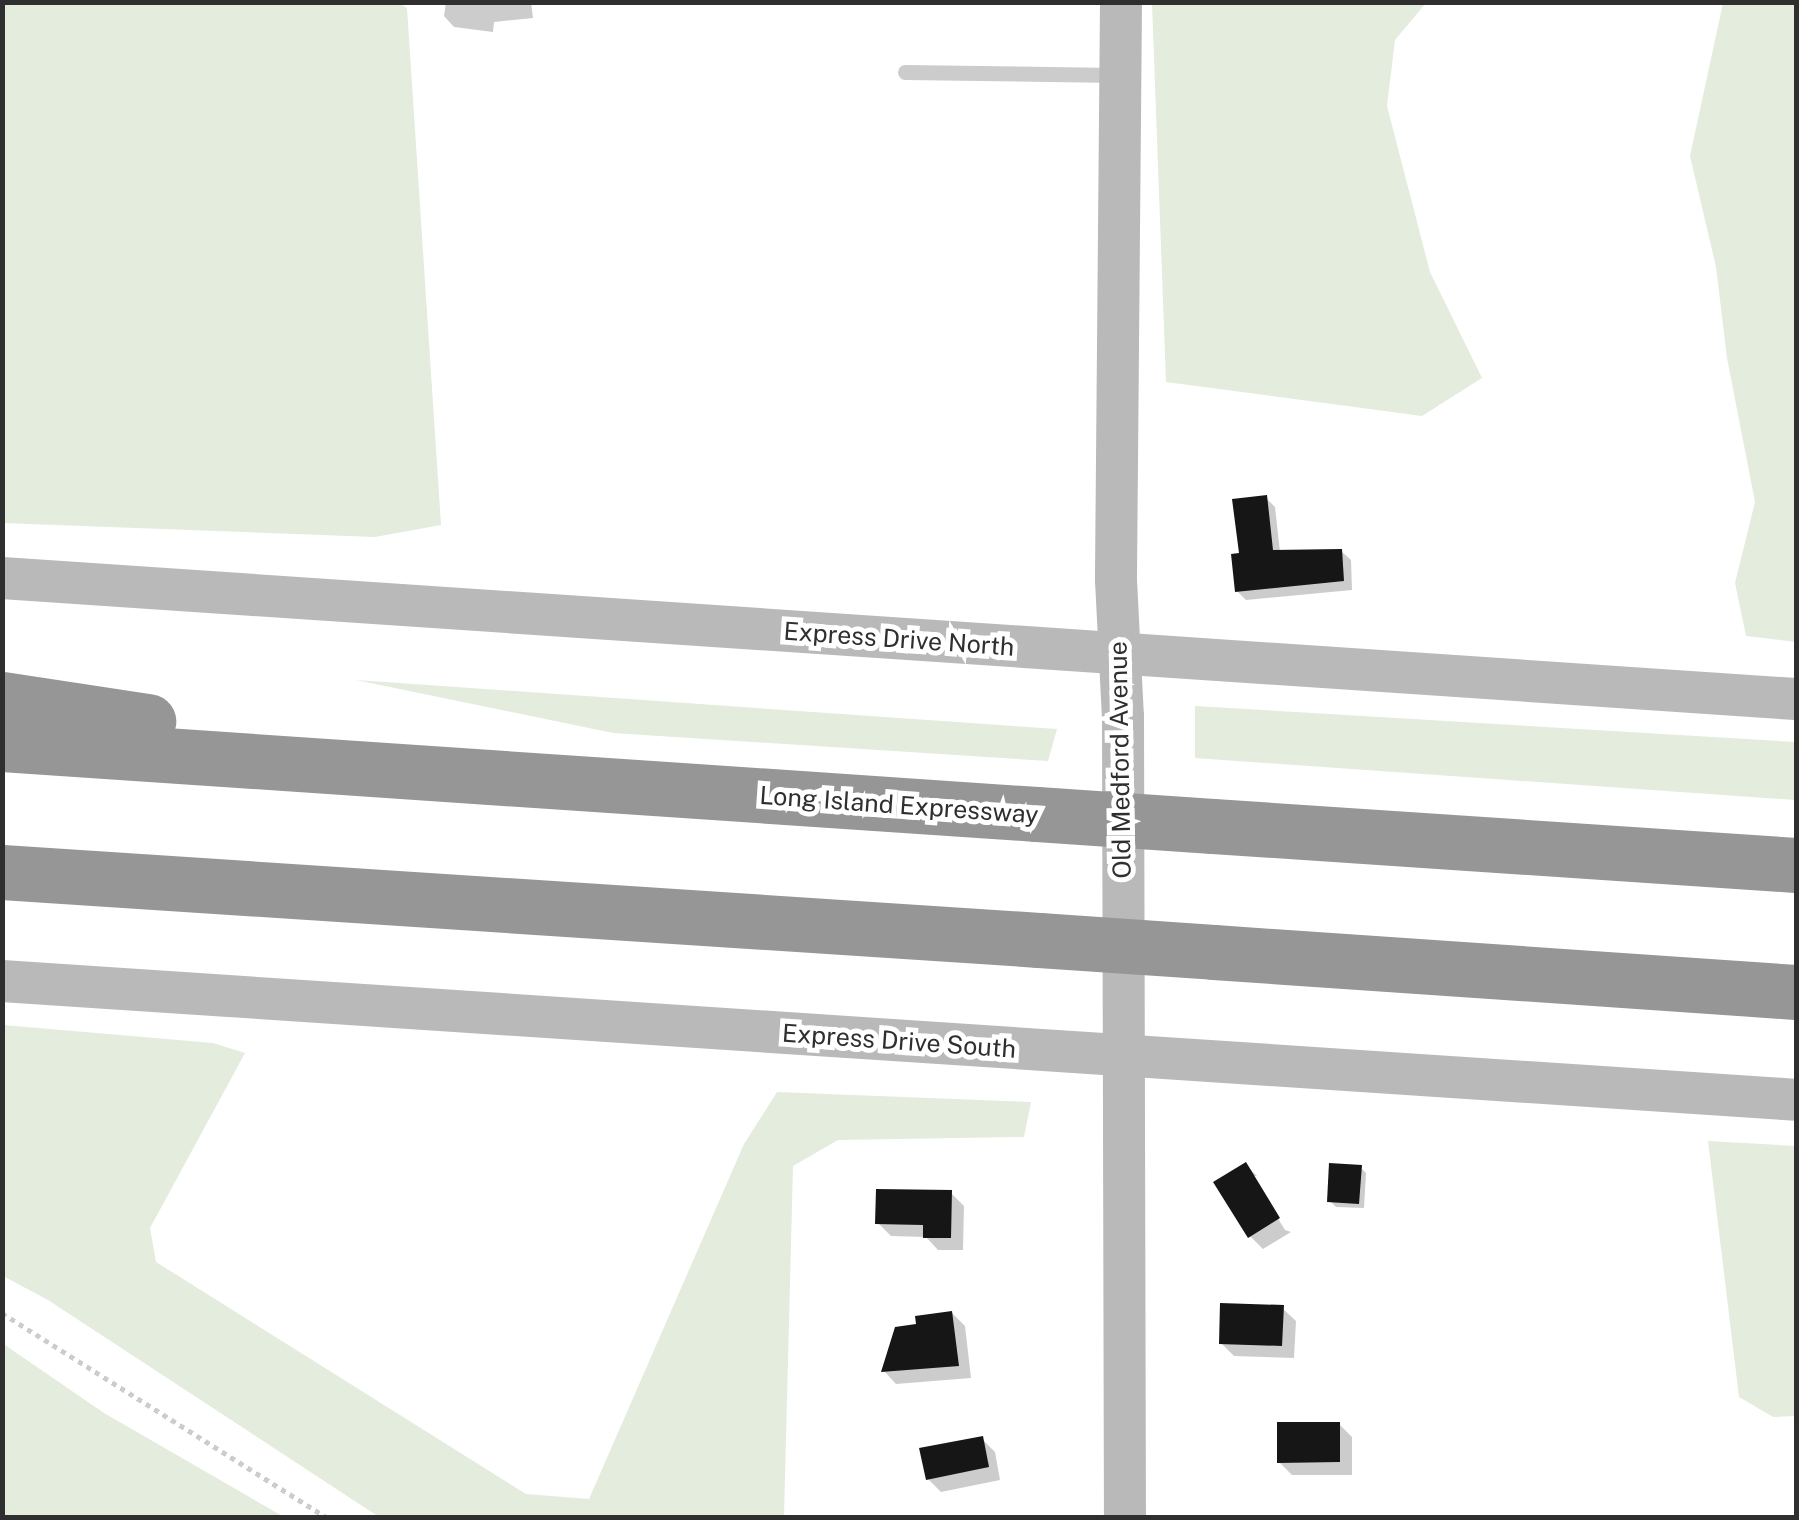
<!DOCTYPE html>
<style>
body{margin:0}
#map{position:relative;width:1799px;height:1520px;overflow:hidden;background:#fff;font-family:"Public Sans",sans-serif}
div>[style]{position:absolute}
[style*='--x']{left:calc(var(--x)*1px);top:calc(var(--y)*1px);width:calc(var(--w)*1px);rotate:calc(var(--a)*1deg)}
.green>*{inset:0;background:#e4ecdd}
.shadow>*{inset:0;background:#0003}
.building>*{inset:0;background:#161616}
.path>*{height:5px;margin-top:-2.5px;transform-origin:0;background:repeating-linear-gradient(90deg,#ccc 0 5px,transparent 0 10px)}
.lane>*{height:15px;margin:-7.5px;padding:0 7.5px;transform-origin:7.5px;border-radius:7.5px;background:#ccc}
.secondary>*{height:42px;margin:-21px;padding:0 21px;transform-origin:21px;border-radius:21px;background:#b9b9b9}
.highway>*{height:55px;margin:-27.5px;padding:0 27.5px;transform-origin:27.5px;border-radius:27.5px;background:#969696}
.highway-bridge>*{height:55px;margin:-27.5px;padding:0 27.5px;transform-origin:27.5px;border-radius:27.5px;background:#969696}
span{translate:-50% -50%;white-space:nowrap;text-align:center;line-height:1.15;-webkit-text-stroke:10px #fff;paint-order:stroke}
.street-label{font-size:25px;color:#2f2f2f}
.frame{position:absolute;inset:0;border:5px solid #2f2f2f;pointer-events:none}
</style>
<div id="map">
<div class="green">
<i style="clip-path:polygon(399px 3px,407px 8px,441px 525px,375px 537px,3px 523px,3px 3px)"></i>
<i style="clip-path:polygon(1152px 3px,1426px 3px,1395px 40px,1387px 106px,1430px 272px,1482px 378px,1422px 416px,1166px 382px)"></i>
<i style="clip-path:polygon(1723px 3px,1796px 3px,1796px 642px,1746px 636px,1735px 583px,1755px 502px,1727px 358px,1716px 267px,1690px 156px)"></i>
<i style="clip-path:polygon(356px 680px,1057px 729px,1048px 761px,613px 733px)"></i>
<i style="clip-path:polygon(1195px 706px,1796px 742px,1796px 800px,1195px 758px)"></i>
<i style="clip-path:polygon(3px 1025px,213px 1043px,245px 1053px,150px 1228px,156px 1262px,526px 1494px,589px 1499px,744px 1144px,777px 1092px,1031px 1102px,1024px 1137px,838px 1140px,793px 1166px,784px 1517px,379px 1517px,48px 1300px,3px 1276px)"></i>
<i style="clip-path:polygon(1708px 1141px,1796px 1146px,1796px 1416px,1773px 1417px,1739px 1397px)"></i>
<i style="clip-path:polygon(2px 1343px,104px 1413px,284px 1517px,3px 1517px)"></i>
</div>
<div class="shadow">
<i style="clip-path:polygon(446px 2px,531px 2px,533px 18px,494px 22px,493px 32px,454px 27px,444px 16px)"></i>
<i style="clip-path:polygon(1266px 498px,1275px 507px,1280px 552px,1341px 551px,1351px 560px,1352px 590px,1246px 600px,1237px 591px)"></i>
<i style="clip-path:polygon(1246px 1165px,1257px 1176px,1252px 1176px,1285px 1230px,1291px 1232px,1263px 1249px,1250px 1236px)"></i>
<i style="clip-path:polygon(1360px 1167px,1366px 1173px,1364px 1208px,1336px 1207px,1330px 1201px)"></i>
<i style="clip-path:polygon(951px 1193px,964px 1206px,963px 1250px,938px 1250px,926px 1237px,891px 1236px,878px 1223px)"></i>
<i style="clip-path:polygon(1282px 1308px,1296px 1321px,1294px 1358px,1234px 1356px,1221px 1343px)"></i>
<i style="clip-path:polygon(952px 1313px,965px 1326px,971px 1378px,896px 1384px,884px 1371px)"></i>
<i style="clip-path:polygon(1339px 1424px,1352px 1437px,1352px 1475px,1292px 1475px,1279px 1462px)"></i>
<i style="clip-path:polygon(982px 1439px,995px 1452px,1000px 1480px,941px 1492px,928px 1479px)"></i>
</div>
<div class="building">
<i style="clip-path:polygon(1267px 495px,1273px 550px,1342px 549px,1344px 581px,1235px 592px,1231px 554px,1239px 553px,1232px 499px)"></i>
<i style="clip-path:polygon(1246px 1162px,1280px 1218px,1248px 1238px,1213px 1182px)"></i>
<i style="clip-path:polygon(1329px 1163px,1362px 1165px,1359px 1204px,1327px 1202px)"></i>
<i style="clip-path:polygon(876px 1189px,952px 1190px,951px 1238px,923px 1238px,923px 1225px,875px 1224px)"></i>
<i style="clip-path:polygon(1220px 1303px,1284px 1305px,1282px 1346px,1219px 1344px)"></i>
<i style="clip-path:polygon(952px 1311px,959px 1366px,881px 1372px,895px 1327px,916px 1324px,915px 1316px)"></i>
<i style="clip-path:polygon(1277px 1422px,1340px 1422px,1340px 1462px,1277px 1463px)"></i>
<i style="clip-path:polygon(983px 1436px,989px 1467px,926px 1480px,919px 1448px)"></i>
</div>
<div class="path">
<i style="--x:2;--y:1313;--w:385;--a:32.2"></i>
</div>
<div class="lane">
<i style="--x:905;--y:72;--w:212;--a:0.8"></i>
</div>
<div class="secondary">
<i style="--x:1121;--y:2;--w:578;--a:90.5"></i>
<i style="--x:1116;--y:580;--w:136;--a:87.1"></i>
<i style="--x:1123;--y:716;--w:802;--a:89.86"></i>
<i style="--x:2;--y:578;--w:1798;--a:3.86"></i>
<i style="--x:2;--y:981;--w:1798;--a:3.79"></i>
</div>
<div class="highway">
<i style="--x:2;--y:699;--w:148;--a:8.6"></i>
<i style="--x:2;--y:744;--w:1037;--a:3.87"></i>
<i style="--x:1213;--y:826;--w:584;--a:3.83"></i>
<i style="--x:2;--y:872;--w:1039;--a:3.75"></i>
<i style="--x:1214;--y:952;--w:583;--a:3.93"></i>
</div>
<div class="highway-bridge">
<i style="--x:1037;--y:814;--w:176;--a:3.9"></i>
<i style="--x:1039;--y:940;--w:175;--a:3.9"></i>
</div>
<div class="street-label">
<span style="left:899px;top:639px;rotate:4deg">Express Drive North</span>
<span style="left:1120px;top:760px;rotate:-91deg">Old Medford Avenue</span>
<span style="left:899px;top:805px;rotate:4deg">Long Island Expressway</span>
<span style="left:899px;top:1041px;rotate:4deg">Express Drive South</span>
</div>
<div class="frame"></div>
</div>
